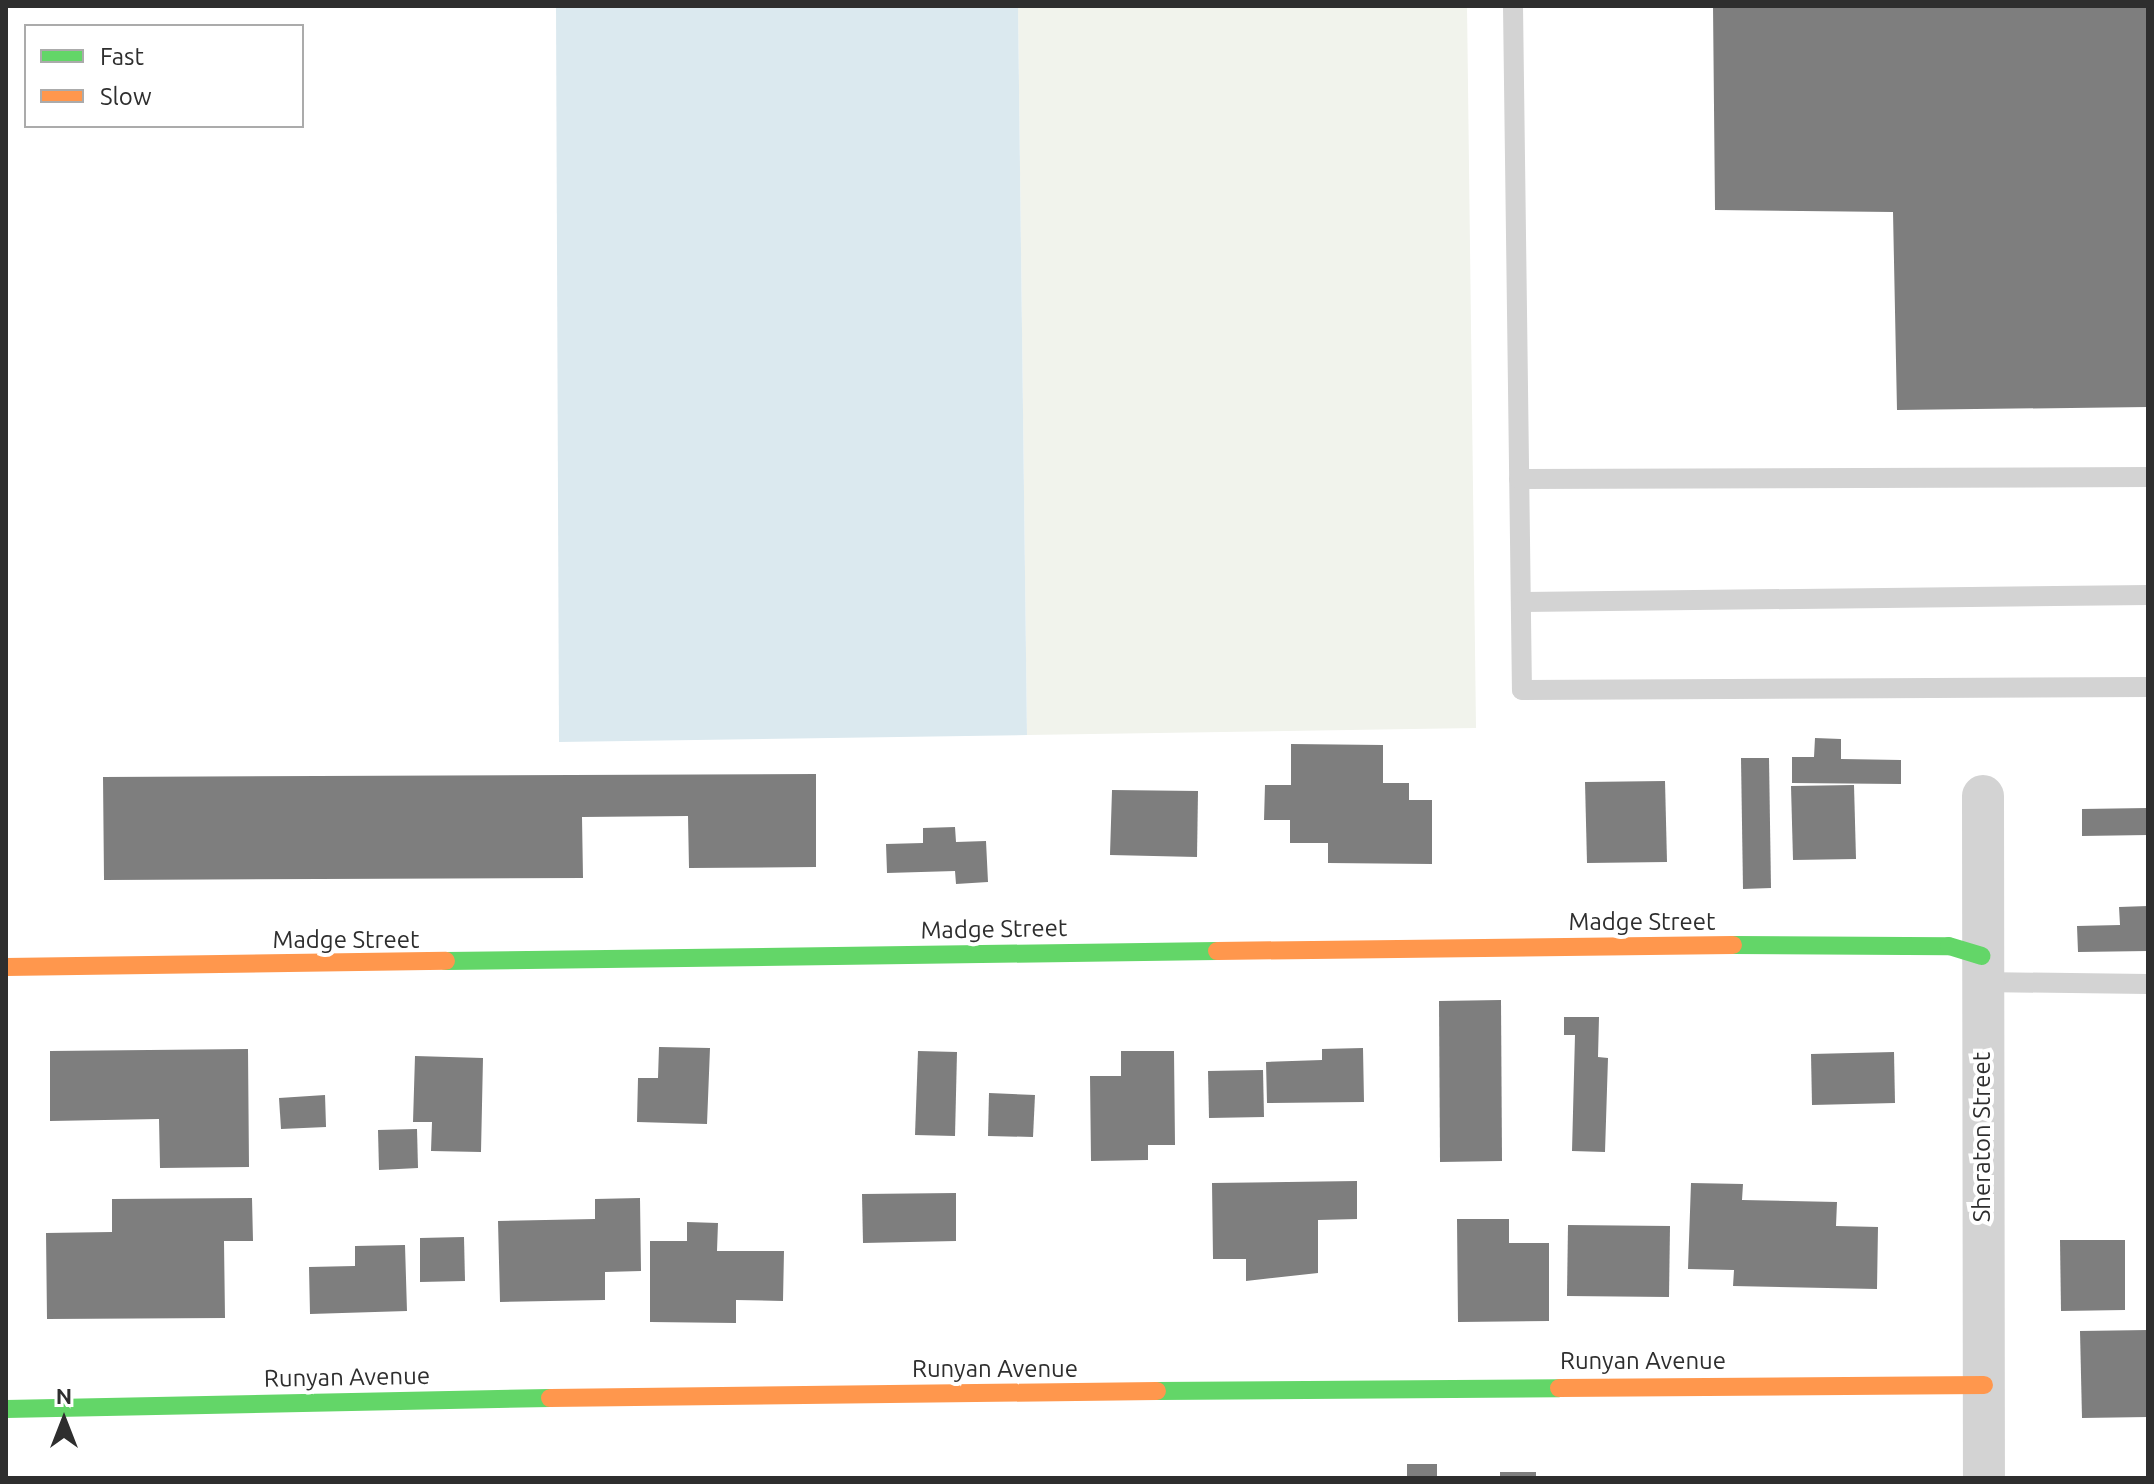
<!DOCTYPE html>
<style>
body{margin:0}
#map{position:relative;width:2154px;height:1484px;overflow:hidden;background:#fff;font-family:Ubuntu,sans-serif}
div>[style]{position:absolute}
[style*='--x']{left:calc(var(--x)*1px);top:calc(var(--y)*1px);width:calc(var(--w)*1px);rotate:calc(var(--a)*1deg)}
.green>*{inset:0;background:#f1f3ec}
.water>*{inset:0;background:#dbe9ef}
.building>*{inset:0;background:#7e7e7e}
.lane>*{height:20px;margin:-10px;padding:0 10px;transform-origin:10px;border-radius:10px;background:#d3d3d3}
.street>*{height:42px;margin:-21px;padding:0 21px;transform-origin:21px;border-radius:21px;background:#d3d3d3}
.fast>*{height:18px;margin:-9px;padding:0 9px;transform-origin:9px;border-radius:9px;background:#63d668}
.slow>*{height:18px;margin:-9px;padding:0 9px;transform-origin:9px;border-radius:9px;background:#ff974d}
span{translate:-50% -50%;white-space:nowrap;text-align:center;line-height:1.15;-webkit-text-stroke:8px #fff;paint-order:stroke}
.street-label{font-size:24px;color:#2e2e2e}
.frame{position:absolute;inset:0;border:8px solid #2e2e2e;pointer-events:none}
.legend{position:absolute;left:24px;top:24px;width:280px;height:104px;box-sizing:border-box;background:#fff;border:2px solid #ababab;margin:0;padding:10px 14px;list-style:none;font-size:24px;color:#2e2e2e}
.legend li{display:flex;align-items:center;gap:16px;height:40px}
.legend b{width:40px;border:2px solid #ababab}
.north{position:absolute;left:24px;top:1380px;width:80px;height:80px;-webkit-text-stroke:6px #fff;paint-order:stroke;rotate:0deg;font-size:22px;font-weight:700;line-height:32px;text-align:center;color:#2e2e2e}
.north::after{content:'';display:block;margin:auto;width:28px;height:36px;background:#2e2e2e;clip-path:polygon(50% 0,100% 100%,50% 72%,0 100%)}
</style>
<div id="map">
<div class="green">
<i style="clip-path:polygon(1018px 6px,1467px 6px,1476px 728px,1027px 735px)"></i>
</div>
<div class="water">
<i style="clip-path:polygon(556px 6px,1018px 6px,1027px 735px,559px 742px)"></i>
</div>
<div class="building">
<i style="clip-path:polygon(1713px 6px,2148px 6px,2148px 407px,1897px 410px,1893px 212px,1715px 210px)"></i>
<i style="clip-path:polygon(1815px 738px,1841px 739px,1841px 759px,1901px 760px,1901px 784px,1792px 783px,1792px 757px,1814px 757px)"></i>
<i style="clip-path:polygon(1291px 744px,1383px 745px,1383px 783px,1409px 783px,1409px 800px,1432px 800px,1432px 864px,1328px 863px,1328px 843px,1290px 843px,1290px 820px,1264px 820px,1265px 785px,1291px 785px)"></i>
<i style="clip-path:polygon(1741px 758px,1769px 758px,1771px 888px,1743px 889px)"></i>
<i style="clip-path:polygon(816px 774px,816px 867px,689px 868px,688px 816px,582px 817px,583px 878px,104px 880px,103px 777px)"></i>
<i style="clip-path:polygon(1665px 781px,1667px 862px,1587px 863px,1585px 782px)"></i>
<i style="clip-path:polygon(1854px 785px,1856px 859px,1793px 860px,1791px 786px)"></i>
<i style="clip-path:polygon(1112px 790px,1198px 791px,1197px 857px,1110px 855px)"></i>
<i style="clip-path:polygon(2148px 808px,2148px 835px,2082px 836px,2082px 809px)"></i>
<i style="clip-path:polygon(955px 827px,956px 842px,986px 841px,988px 882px,956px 884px,955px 871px,887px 873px,886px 844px,923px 843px,923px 828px)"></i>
<i style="clip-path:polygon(2148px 906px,2148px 951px,2078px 952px,2077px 926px,2120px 925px,2119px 907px)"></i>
<i style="clip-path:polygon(1501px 1000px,1502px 1161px,1440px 1162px,1439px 1001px)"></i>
<i style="clip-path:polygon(1564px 1017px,1599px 1017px,1598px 1057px,1608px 1058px,1605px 1152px,1572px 1151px,1575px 1035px,1564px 1035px)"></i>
<i style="clip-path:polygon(659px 1047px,710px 1048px,707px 1124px,637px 1122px,638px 1078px,658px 1078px)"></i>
<i style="clip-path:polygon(1363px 1048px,1364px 1102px,1267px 1103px,1266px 1062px,1322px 1060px,1322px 1049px)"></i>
<i style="clip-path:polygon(248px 1049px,249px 1167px,160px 1168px,159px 1119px,50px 1121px,50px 1051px)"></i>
<i style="clip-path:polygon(918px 1051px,957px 1052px,955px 1136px,915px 1135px)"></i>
<i style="clip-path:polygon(1121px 1051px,1174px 1051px,1175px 1145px,1148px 1145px,1148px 1160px,1091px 1161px,1090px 1076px,1121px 1076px)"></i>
<i style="clip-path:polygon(1894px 1052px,1895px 1103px,1812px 1105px,1811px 1054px)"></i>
<i style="clip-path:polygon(415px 1056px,483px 1058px,481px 1152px,431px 1151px,432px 1122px,413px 1122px)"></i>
<i style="clip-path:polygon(1263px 1070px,1264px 1117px,1209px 1118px,1208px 1071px)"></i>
<i style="clip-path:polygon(989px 1093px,1035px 1095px,1033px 1137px,988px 1136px)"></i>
<i style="clip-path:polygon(325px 1095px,326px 1127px,281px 1129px,279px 1098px)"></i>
<i style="clip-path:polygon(417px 1129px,418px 1168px,379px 1170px,378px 1130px)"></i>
<i style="clip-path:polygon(1357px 1181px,1357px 1219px,1318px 1220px,1318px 1273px,1246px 1281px,1246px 1259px,1213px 1259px,1212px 1183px)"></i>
<i style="clip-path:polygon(1691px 1183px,1743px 1184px,1742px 1200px,1837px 1202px,1836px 1226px,1878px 1227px,1877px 1289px,1733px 1286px,1734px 1270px,1688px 1269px)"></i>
<i style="clip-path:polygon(956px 1193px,956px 1241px,863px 1243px,862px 1194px)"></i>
<i style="clip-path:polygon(252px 1198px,253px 1241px,224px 1241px,225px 1318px,47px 1319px,46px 1233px,112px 1232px,112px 1199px)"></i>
<i style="clip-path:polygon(640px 1198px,641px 1271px,605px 1272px,605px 1300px,500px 1302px,498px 1221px,595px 1219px,595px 1199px)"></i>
<i style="clip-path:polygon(1457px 1219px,1509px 1219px,1509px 1243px,1549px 1243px,1549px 1321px,1458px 1322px)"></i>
<i style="clip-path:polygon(687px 1222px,718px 1223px,717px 1251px,784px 1251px,783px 1301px,736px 1300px,736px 1323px,650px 1322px,650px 1241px,687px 1241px)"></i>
<i style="clip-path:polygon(1568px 1225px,1670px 1226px,1669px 1297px,1567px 1296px)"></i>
<i style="clip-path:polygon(464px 1237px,465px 1281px,420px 1282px,420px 1238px)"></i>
<i style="clip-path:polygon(2060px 1240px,2125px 1240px,2125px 1310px,2061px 1311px)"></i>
<i style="clip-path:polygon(405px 1245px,407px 1311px,310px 1314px,309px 1267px,355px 1266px,355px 1246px)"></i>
<i style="clip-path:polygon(2148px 1330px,2148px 1417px,2082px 1418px,2080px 1331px)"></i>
<i style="clip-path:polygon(1407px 1464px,1437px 1464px,1437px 1478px,1407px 1478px)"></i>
<i style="clip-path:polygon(1500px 1472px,1536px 1472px,1536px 1478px,1500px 1478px)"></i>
</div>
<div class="lane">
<i style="--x:1513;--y:6;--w:684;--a:89.25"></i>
<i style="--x:1522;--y:690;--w:626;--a:-0.27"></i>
<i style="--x:1519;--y:479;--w:629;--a:-0.18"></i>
<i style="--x:1521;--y:602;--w:627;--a:-0.64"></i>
<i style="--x:1981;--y:982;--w:167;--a:0.7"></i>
</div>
<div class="street">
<i style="--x:1983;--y:796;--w:682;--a:89.92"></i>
</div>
<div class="fast">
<i style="--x:1733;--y:945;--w:216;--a:0.3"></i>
<i style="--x:1949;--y:946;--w:34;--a:17"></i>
<i style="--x:446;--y:961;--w:771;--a:-0.74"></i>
<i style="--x:1157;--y:1391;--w:402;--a:-0.4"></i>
<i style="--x:6;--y:1409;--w:544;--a:-1.16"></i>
</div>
<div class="slow">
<i style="--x:1217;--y:951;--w:516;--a:-0.67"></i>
<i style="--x:6;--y:967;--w:440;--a:-0.8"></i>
<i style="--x:1559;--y:1388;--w:425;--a:-0.4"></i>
<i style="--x:550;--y:1398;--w:607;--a:-0.66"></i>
</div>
<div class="street-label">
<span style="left:1642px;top:922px">Madge Street</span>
<span style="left:994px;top:929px;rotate:-1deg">Madge Street</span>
<span style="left:346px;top:940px">Madge Street</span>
<span style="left:1982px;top:1137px;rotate:-90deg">Sheraton Street</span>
<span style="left:1643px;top:1361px">Runyan Avenue</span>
<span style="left:995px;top:1369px">Runyan Avenue</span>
<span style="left:347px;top:1377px;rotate:-1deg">Runyan Avenue</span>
</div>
<div class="frame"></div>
<ul class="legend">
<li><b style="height:10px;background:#63d668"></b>Fast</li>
<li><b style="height:10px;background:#ff974d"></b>Slow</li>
</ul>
<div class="north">N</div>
</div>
